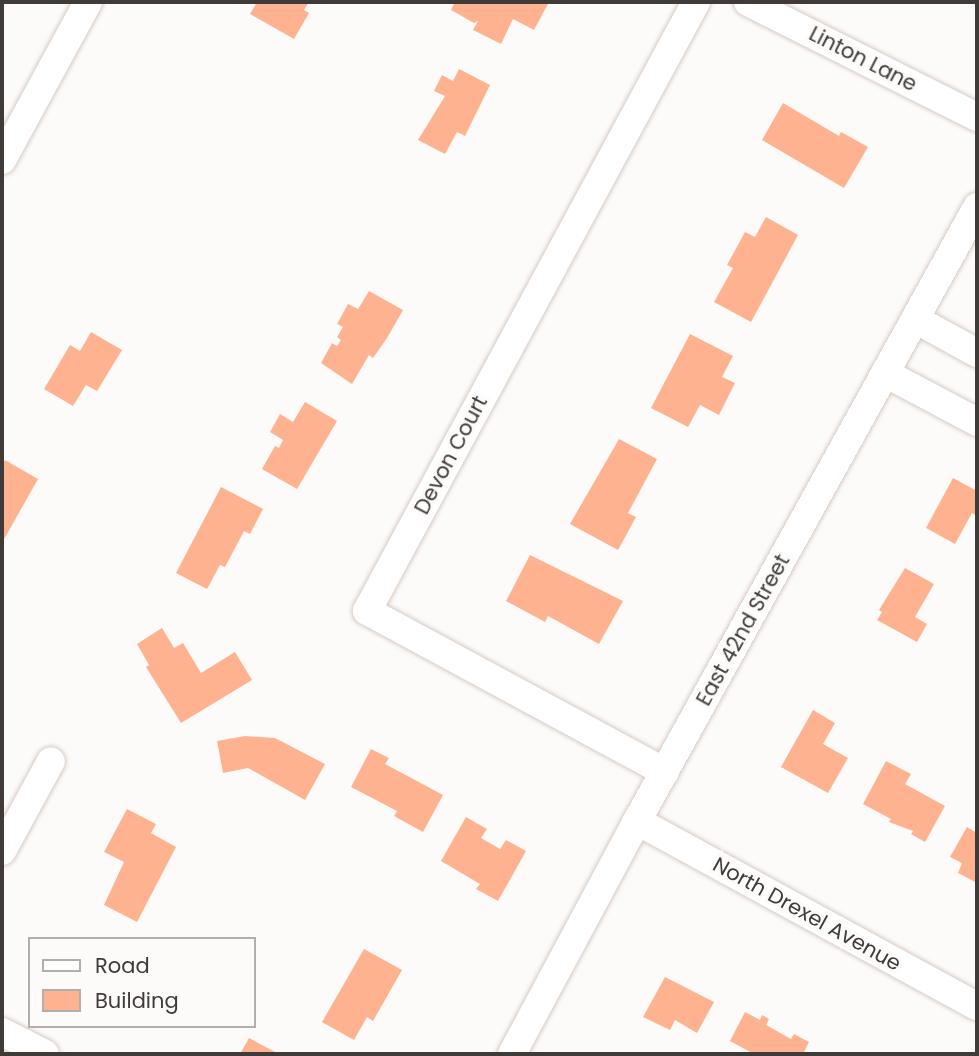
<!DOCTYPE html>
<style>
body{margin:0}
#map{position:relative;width:979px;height:1056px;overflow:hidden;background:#fdfbf9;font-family:Poppins,sans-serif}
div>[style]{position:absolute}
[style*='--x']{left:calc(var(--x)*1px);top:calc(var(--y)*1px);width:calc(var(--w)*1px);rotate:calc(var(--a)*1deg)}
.building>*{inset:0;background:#ffb28f}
.roads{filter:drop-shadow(0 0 2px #d7cac4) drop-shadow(0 0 2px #d7cac4)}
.minor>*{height:28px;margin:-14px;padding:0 14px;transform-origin:14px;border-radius:14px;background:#fff}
span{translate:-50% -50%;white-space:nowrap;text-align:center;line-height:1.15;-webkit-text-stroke:7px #fdfbf9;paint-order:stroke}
.street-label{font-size:21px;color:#403b38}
.frame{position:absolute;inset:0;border:4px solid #403b38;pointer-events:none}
.legend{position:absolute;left:28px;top:937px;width:228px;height:91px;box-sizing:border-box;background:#fdfbf9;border:2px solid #b1aeac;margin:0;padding:9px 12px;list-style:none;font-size:21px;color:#403b38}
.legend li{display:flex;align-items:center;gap:14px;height:35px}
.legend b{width:35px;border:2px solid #b1aeac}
</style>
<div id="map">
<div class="building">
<i style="clip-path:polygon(257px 2px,309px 2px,304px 10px,309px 13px,294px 39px,250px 14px)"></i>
<i style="clip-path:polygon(455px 2px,549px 2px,534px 30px,513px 19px,501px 44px,473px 30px,478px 21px,474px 23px,451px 10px)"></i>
<i style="clip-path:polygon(459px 69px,490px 85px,465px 136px,457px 132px,445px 154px,418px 140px,445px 96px,434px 91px,442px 75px,453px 81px)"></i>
<i style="clip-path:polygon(783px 103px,839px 136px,841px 132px,868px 147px,844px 188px,762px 140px)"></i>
<i style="clip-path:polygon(766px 217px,798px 235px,751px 322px,714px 302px,733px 268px,727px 265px,745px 232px,755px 237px)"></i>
<i style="clip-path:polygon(369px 291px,403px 310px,387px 338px,373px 358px,369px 355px,352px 384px,321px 363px,332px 343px,337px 346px,341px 340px,337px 337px,343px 327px,337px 324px,348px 304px,358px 309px)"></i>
<i style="clip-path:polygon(91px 332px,122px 350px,97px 391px,86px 385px,73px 406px,44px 389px,70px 345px,80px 351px)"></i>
<i style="clip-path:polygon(690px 334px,733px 356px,722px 377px,735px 383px,719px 415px,700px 405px,688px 427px,651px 408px)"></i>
<i style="clip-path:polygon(305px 402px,337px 421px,297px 489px,262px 469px,275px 446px,279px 448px,283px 440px,270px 432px,280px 414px,293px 422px)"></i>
<i style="clip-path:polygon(619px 439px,657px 459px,628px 513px,636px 517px,618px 550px,570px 524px)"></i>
<i style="clip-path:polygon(5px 460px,38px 479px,3px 541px,2px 466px)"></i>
<i style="clip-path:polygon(953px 478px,977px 491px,977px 516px,972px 513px,955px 544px,926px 528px)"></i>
<i style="clip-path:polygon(221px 487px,263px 509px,250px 534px,244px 531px,225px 567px,220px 565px,207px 589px,176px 573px)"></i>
<i style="clip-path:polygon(530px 555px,623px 601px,599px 644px,548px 616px,545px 622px,506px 601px)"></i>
<i style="clip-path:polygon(905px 568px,934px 584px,915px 617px,927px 624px,917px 642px,877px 620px,882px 612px,879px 610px)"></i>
<i style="clip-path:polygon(162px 628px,174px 648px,183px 643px,201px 673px,235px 652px,252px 680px,181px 723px,146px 667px,149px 665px,137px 644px)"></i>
<i style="clip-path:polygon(813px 710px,835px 723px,823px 744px,848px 758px,828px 793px,781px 767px)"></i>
<i style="clip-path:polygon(245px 736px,275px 738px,325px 764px,305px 800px,248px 768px,223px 773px,217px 741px)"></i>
<i style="clip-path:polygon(371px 749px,389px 758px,385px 764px,443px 795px,423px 832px,394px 816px,397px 811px,351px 787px)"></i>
<i style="clip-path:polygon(886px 761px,911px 774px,905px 784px,945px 806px,925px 842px,911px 834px,913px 831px,889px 822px,891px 819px,863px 804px)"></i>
<i style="clip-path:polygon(127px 809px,156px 824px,151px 833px,176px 847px,137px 922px,104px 905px,124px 862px,104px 852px)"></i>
<i style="clip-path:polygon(466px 817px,487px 829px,481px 838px,500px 849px,506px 840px,526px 851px,498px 901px,476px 889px,480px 884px,441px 861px)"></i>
<i style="clip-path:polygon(967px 827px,977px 833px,977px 883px,958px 873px,962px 863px,950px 857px)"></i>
<i style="clip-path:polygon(364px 949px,402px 970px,373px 1021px,367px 1017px,354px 1040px,322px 1022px)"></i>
<i style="clip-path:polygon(665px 977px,714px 1002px,697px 1033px,675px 1020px,670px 1030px,643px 1017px)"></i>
<i style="clip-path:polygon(745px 1012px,760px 1020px,762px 1015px,769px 1019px,766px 1025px,791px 1039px,794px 1034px,809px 1042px,803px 1054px,754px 1054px,730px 1041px)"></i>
<i style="clip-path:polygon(249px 1038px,279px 1054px,240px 1054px)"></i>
</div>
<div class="roads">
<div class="minor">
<i style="--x:748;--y:2;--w:256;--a:26.7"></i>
<i style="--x:2;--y:160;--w:180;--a:-61.4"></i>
<i style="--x:915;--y:319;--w:71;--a:28.7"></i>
<i style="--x:885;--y:373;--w:104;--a:28"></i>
<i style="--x:665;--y:772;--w:339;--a:-151.6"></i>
<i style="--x:367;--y:611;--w:692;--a:-61.62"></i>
<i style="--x:637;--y:821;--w:387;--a:28.6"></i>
<i style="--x:2;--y:851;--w:102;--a:-61.4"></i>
<i style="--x:2;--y:1032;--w:48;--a:27.1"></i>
<i style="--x:512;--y:1054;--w:264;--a:-61.8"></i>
<i style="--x:637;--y:821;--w:702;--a:-61.02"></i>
</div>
</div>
<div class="street-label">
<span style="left:863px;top:59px;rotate:27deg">Linton Lane</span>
<span style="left:451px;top:455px;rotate:-62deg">Devon Court</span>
<span style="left:743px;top:630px;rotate:-61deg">East 42nd Street</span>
<span style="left:807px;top:914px;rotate:29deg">North Drexel Avenue</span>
</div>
<div class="frame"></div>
<ul class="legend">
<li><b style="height:9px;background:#fff"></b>Road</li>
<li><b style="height:19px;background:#ffb28f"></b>Building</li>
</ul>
</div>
